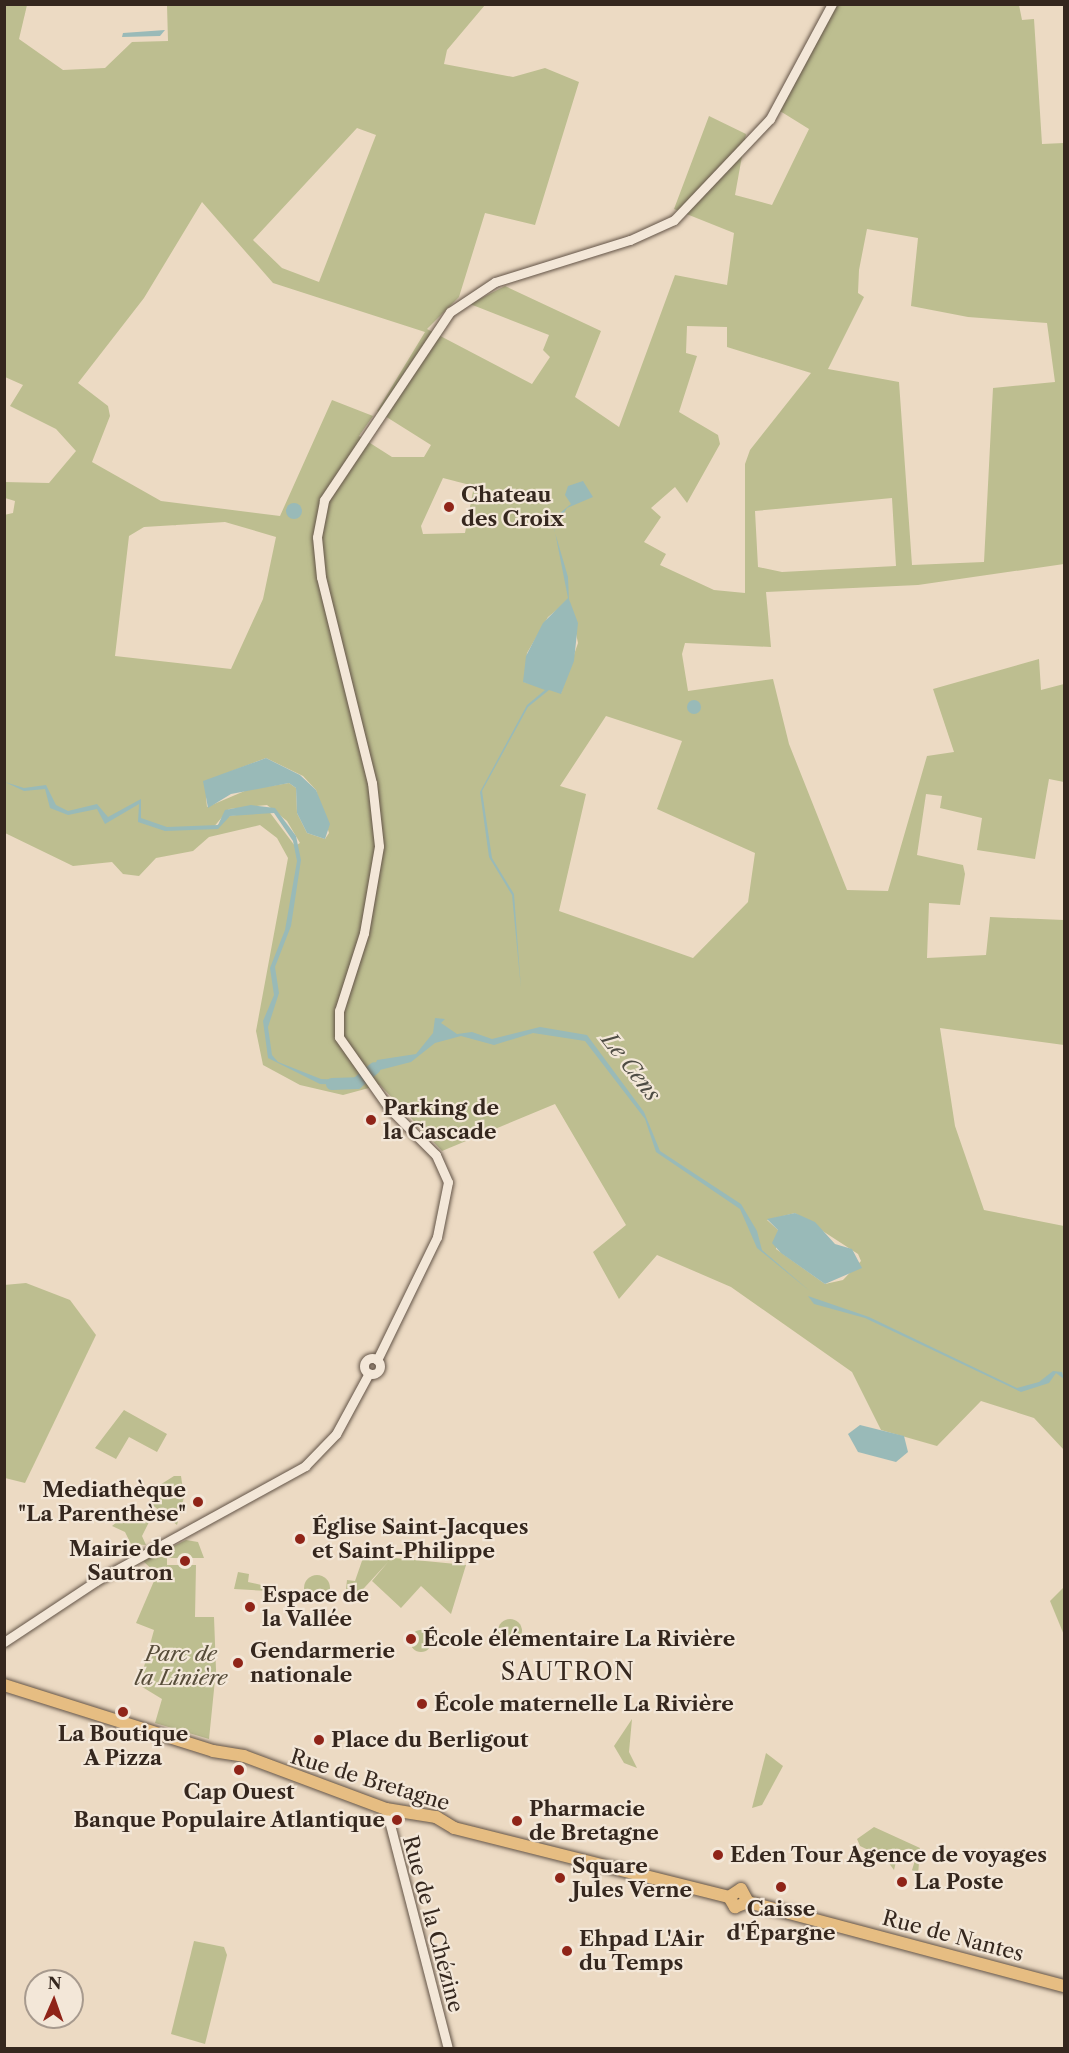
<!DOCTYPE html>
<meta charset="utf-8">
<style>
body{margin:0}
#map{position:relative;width:1069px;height:2053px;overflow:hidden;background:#ecdac3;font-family:"Libre Caslon Text",serif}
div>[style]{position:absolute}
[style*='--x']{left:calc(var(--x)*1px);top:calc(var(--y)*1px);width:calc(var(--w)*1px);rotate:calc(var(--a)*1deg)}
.green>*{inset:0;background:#bdbe90}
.round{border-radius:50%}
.water>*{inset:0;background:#99bab8}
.river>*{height:12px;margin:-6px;padding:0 6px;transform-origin:6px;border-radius:6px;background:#99bab8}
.roads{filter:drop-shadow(0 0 2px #635447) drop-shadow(0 0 2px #635447)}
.minor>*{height:9px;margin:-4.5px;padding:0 4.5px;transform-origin:4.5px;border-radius:4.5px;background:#f3e7d8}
.minor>.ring{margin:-4.5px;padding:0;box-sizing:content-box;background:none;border:9px solid #f3e7d8;border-radius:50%}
.major>*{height:12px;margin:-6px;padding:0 6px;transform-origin:6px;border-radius:6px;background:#e6bd82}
.dots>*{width:16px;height:16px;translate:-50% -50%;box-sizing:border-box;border:3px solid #f3e7d8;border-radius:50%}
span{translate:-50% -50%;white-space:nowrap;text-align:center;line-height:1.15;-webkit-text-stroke:4.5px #f3e7d8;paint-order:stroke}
.poi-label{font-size:21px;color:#35271e;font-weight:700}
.left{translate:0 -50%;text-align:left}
.right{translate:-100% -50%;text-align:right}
.park-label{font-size:21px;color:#574d3a;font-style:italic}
.street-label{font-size:21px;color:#35271e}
.water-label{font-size:22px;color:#4e4c44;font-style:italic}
.quarter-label{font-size:24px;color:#35271e;letter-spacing:1.5px}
.frame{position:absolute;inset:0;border:6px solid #35271e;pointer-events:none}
.north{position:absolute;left:24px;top:1969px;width:60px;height:60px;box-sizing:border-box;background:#f3e7d8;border:2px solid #a79a8e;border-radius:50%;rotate:2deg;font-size:16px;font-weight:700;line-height:24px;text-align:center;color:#35271e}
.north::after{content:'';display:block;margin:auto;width:21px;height:27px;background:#8f2418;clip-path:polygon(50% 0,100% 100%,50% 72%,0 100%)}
</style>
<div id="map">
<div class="green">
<i style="clip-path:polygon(evenodd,5px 5px,27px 5px,19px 39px,63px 70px,105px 68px,132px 42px,168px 41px,167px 5px,485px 5px,447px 50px,444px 64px,513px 77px,545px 68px,579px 82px,535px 225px,485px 213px,459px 297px,427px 329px,532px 384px,550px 357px,543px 350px,549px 335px,470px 304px,505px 286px,601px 331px,575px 397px,619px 427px,675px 275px,727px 285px,734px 233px,674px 209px,709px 116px,746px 134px,735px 195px,772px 205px,809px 129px,780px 111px,836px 5px,1019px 5px,1022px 20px,1034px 19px,1042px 144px,1064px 143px,1064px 564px,918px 585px,766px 592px,771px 647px,685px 643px,682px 654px,688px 691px,773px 679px,789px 744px,847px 890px,888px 891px,927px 756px,954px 752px,933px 689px,1039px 659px,1041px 690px,1064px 684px,1064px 782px,1049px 779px,1035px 859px,977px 850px,982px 818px,940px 808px,942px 796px,926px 794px,917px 855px,963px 865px,965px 874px,960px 905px,929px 903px,927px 958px,986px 955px,990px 917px,1064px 920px,1064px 1045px,940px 1028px,955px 1126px,984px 1210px,1064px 1226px,1064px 1450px,1034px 1418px,981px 1401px,937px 1446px,881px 1430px,852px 1372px,731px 1287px,657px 1255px,619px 1299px,593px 1252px,626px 1225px,555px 1104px,442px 1151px,380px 1085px,343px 1095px,300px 1085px,263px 1065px,256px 1031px,288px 858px,277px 838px,260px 825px,209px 837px,193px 851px,156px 858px,139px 876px,123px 874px,112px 862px,73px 866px,5px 833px,4px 515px,13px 513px,15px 501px,5px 498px,4px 482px,49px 483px,76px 451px,56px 429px,10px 406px,23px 385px,5px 377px,5px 5px,357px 128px,376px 135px,319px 282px,282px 268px,253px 240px,357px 128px,5px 5px,202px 202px,273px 283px,425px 332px,377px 411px,431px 445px,424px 457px,392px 457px,359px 436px,373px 416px,332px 400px,280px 516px,161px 501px,92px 462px,110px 416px,108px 406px,78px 383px,144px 298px,202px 202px,5px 5px,867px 229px,918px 238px,911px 306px,968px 317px,1047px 323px,1055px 382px,993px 388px,984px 562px,912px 565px,899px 382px,828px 369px,864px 297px,858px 293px,859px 270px,867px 229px,5px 5px,687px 326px,727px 327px,727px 347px,811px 373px,750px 450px,745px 464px,745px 593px,714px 590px,660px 565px,666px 554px,644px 542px,661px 517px,651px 508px,675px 487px,687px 503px,720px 444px,718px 435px,679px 412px,697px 356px,686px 353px,687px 326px,5px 5px,443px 478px,474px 486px,465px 533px,423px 534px,421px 526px,443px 478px,5px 5px,892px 498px,896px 566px,782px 572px,758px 567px,755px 511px,892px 498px,5px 5px,225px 522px,276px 537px,263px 599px,231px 669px,115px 656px,129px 536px,144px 527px,225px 522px,5px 5px,569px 600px,578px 643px,561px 693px,524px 682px,527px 653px,548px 617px,569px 600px,5px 5px,606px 716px,682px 741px,657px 809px,755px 853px,748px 902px,693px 958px,559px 911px,586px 794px,560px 786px,606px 716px,5px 5px,266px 758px,303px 776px,316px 790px,329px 833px,325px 839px,307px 833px,297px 813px,296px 788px,289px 783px,247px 790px,207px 807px,206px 797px,219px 776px,266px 758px,5px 5px,267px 805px,287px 821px,300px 843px,295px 846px,268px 810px,230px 816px,225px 818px,223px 821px,212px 829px,229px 809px,267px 805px,5px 5px,795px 1213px,858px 1254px,861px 1261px,843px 1280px,825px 1284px,776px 1249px,778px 1230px,767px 1220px,795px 1213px)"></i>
<i style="clip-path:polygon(26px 1283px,70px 1300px,96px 1335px,25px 1483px,5px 1478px,4px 1285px)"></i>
<i style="clip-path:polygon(124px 1410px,167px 1434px,157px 1452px,129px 1437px,116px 1459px,95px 1448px)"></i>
<i style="clip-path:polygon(174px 1476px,181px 1476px,184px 1497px,177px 1525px,150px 1503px,152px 1490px)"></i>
<i style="clip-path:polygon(131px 1512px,152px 1516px,142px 1536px,146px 1545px,131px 1544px,125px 1532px,112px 1526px,118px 1521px,129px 1522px)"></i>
<i style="clip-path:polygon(186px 1540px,198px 1542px,204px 1558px,167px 1558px,167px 1565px,196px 1565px,195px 1617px,214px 1617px,216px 1670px,209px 1739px,155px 1723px,162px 1699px,139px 1685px,154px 1630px,136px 1623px,157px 1574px,143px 1561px)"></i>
<i style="clip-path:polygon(364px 1555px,466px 1565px,451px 1614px,421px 1586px,401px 1608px,372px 1581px,388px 1562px,354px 1599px,345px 1599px,347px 1580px,355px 1581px)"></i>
<i style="clip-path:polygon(238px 1572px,249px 1574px,248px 1582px,270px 1587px,269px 1591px,234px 1589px)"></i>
<i class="round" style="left:304px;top:1575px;width:26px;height:26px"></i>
<i style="clip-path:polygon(1064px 1587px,1064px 1635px,1050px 1601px)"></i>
<i class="round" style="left:498px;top:1619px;width:24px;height:24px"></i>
<i class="round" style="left:410px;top:1630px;width:22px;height:22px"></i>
<i style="clip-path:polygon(632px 1719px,629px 1752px,637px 1768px,624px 1763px,614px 1746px)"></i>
<i style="clip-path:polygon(766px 1753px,783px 1766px,762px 1805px,752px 1808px)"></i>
<i style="clip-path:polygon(874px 1827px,920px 1848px,918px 1876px,912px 1870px,916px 1857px,911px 1850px,899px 1850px,894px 1870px,885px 1858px,860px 1846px,857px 1839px)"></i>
<i style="clip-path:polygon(194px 1941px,224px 1947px,227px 1955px,205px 2044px,171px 2034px)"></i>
</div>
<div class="water">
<i style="clip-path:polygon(165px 30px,160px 36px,122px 37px,123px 33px)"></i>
<i style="clip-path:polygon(583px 481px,593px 497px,567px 508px,554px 529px,568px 577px,569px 599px,578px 623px,574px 661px,561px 694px,549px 690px,528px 707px,482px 791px,492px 858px,514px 894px,521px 989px,512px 895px,489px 857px,480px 792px,527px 705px,545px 690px,523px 682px,526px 656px,543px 623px,568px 598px,554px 527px,560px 513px,571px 504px,565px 495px,568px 486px)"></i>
<i class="round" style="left:286px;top:503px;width:16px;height:16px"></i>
<i class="round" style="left:687px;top:700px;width:14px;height:14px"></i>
<i style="clip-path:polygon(266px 758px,300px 775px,316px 790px,330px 824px,325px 839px,307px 833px,297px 813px,296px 788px,289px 783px,231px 794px,208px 808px,203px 781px)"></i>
<i style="clip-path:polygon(5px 782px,24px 788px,46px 785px,56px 805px,68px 811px,97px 804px,108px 817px,141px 799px,141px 818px,167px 827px,218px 825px,225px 810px,251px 805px,275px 808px,296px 836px,301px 860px,291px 926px,275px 967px,279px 993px,268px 1027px,272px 1055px,278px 1062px,321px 1079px,346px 1080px,348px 1085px,320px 1084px,268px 1058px,263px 1021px,274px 995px,270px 968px,285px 930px,297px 861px,293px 841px,274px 813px,230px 816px,218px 829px,165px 831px,138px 822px,139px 804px,105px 824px,97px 809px,68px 815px,50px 808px,45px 789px,24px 791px)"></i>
<i style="clip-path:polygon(435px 1018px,445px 1019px,441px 1023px,457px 1034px,472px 1032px,492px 1039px,540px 1027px,587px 1035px,644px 1112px,660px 1151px,741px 1204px,757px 1231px,762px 1250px,811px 1292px,757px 1248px,740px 1209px,656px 1152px,645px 1119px,585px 1041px,533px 1033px,494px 1045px,461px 1036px,435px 1043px,411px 1062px,372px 1072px,377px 1060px,416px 1054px,433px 1033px)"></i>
<i style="clip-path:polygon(795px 1213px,815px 1222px,835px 1244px,852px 1249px,862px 1268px,825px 1284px,781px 1253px,772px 1243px,778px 1230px,767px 1219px)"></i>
<i style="clip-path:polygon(808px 1296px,869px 1317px,1017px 1388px,1039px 1382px,1053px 1371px,1062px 1372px,1064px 1379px,1056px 1373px,1049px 1383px,1021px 1392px,865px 1318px,814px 1304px)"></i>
<i style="clip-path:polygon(860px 1425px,904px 1436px,908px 1452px,896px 1462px,858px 1452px,848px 1434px)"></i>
</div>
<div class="river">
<i style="--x:332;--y:1084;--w:25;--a:-2"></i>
<i style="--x:357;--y:1083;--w:23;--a:-40"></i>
</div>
<div class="roads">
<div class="minor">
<i class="ring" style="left:364px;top:1358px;width:7px;height:7px"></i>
<i style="--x:377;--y:1360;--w:137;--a:-64"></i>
<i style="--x:437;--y:1237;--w:56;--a:-78.7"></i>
<i style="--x:448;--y:1182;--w:30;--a:-114"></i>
<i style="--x:436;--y:1155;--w:66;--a:-135"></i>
<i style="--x:389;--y:1108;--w:87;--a:-125.2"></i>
<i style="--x:339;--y:1037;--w:26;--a:-90"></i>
<i style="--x:339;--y:1011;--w:82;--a:-72.2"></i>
<i style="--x:364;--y:933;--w:88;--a:-80.2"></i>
<i style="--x:379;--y:846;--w:63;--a:-96.3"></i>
<i style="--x:372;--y:783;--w:212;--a:-103.9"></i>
<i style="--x:321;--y:577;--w:40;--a:-95.7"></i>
<i style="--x:317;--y:537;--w:38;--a:-79"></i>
<i style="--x:324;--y:500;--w:226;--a:-56.2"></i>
<i style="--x:450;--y:312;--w:54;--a:-33.7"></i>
<i style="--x:495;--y:282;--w:141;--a:-17.3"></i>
<i style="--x:630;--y:240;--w:48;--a:-24.4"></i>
<i style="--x:674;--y:220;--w:139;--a:-46.5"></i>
<i style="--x:770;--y:119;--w:131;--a:-61.7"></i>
<i style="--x:4;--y:1642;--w:110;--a:-33.5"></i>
<i style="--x:96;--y:1581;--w:239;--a:-28.8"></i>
<i style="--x:305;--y:1466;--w:45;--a:-45.9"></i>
<i style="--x:336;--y:1434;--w:69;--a:-61.6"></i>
<i style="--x:386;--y:1809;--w:247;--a:75.5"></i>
</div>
<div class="major">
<i style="--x:4;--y:1685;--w:219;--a:17.5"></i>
<i style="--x:213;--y:1751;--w:31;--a:9"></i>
<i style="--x:244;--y:1756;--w:152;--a:20.5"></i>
<i style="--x:386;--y:1809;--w:51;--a:9.1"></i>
<i style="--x:436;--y:1817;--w:21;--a:31"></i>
<i style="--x:454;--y:1828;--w:284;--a:14.1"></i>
<i style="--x:729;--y:1897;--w:14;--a:-34"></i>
<i style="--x:741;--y:1889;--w:15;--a:62"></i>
<i style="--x:729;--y:1897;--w:12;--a:59"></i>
<i style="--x:735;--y:1907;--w:14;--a:-21"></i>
<i style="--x:748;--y:1902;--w:327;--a:14.9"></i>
</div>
</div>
<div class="dots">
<i style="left:449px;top:507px;background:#8f2418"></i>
<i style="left:371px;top:1120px;background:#8f2418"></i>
<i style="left:198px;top:1502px;background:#8f2418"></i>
<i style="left:300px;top:1539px;background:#8f2418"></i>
<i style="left:185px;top:1561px;background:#8f2418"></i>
<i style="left:250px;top:1607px;background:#8f2418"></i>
<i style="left:411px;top:1639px;background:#8f2418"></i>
<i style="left:238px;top:1663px;background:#8f2418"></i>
<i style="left:422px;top:1704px;background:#8f2418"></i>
<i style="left:123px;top:1712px;background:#8f2418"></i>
<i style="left:319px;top:1740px;background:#8f2418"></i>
<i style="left:239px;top:1770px;background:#8f2418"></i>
<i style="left:397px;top:1820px;background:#8f2418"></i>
<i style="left:517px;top:1821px;background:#8f2418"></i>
<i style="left:718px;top:1855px;background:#8f2418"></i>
<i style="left:560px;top:1878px;background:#8f2418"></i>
<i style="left:902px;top:1882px;background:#8f2418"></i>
<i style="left:781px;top:1887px;background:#8f2418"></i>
<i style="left:567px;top:1951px;background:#8f2418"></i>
</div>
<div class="poi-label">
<span class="left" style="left:461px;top:507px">Chateau<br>des Croix</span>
<span class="left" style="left:383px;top:1120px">Parking de<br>la Cascade</span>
<span class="right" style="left:186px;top:1502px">Mediathèque<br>"La Parenthèse"</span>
<span class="left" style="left:312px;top:1539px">Église Saint-Jacques<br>et Saint-Philippe</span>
<span class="right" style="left:173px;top:1561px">Mairie de<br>Sautron</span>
<span class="left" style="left:262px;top:1607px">Espace de<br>la Vallée</span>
<span class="left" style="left:423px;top:1639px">École élémentaire La Rivière</span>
<span class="left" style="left:250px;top:1663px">Gendarmerie<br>nationale</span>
<span class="left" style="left:434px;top:1704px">École maternelle La Rivière</span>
<span style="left:123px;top:1746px">La Boutique<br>A Pizza</span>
<span class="left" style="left:331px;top:1740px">Place du Berligout</span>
<span style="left:239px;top:1792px">Cap Ouest</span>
<span class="left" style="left:529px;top:1821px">Pharmacie<br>de Bretagne</span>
<span class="right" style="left:385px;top:1820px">Banque Populaire Atlantique</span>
<span class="left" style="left:730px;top:1855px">Eden Tour Agence de voyages</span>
<span class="left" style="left:572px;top:1878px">Square<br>Jules Verne</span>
<span class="left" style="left:914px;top:1882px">La Poste</span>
<span style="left:781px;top:1921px">Caisse<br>d'Épargne</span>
<span class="left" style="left:579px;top:1951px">Ehpad L'Air<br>du Temps</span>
</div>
<div class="park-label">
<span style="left:181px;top:1666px">Parc de<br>la Linière</span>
</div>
<div class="street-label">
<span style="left:370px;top:1780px;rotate:17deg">Rue de Bretagne</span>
<span style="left:433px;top:1924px;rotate:75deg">Rue de la Chézine</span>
<span style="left:953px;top:1936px;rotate:15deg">Rue de Nantes</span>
</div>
<div class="water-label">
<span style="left:631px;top:1067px;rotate:52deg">Le Cens</span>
</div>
<div class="quarter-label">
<span style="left:568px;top:1672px">SAUTRON</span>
</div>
<div class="frame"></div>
<div class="north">N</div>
</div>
